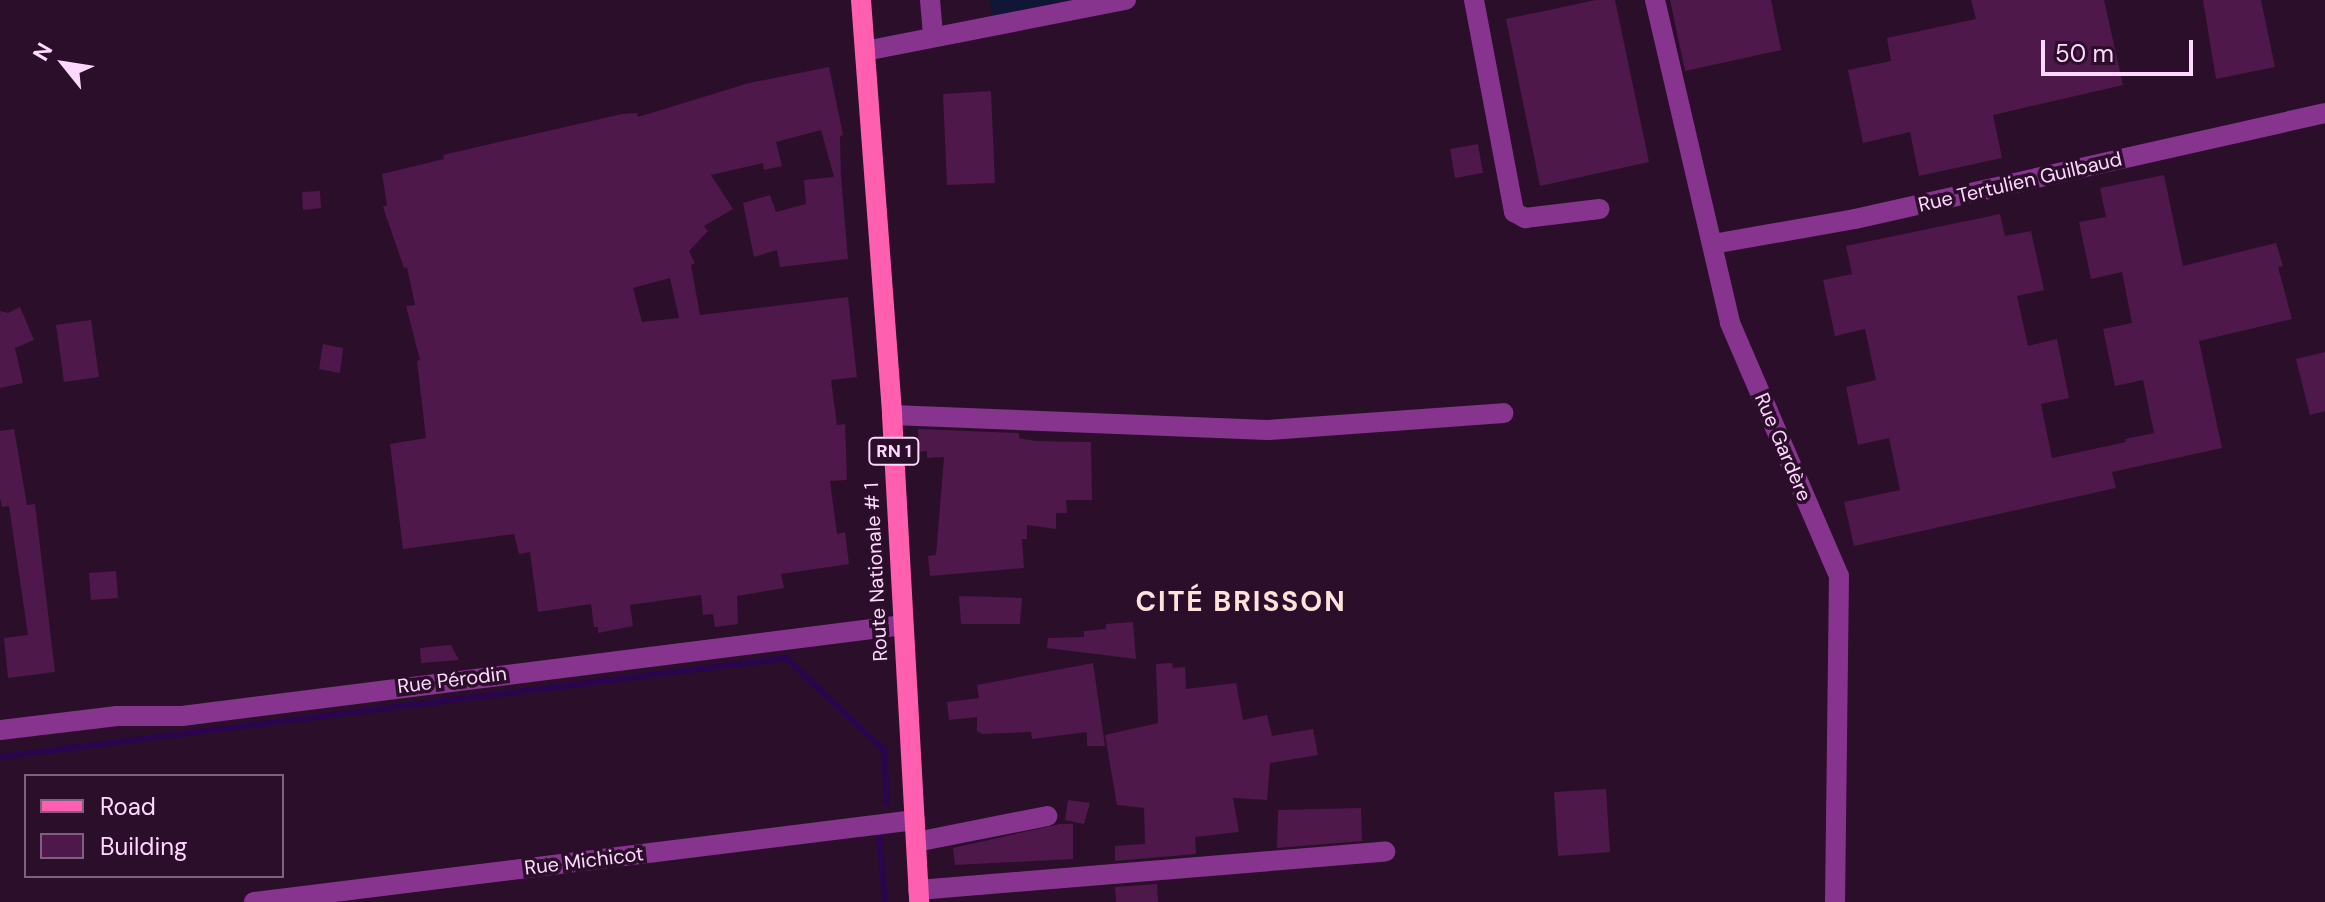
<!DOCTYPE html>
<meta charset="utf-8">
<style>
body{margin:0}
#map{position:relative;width:2325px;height:902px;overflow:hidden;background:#2b0e2a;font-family:"DM Sans",sans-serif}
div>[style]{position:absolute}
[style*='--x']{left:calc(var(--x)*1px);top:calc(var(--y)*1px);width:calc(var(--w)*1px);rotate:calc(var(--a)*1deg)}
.green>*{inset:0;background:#101636}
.stream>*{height:6px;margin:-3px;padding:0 3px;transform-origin:3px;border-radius:3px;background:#2a054d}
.building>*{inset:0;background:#4e184a}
.minor>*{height:20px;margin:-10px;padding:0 10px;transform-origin:10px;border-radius:10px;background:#87348f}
.major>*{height:20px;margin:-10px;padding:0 10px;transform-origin:10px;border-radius:10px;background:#ff5fae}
span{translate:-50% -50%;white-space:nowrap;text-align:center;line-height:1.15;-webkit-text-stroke:7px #2b0e2a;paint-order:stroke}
.shield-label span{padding:2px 6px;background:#2b0e2a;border:2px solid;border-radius:6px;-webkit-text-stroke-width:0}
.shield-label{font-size:18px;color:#ffd8ff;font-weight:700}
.street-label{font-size:20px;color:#ffd8ff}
.district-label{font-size:28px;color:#ffe3da;font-weight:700;letter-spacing:2px}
.legend{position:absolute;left:24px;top:774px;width:260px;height:104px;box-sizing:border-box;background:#2b0e2a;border:2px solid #805f7f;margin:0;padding:10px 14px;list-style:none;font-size:24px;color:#ffd8ff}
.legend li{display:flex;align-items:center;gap:16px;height:40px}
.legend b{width:40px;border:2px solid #805f7f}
.north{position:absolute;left:24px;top:24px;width:80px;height:80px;-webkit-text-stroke:6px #2b0e2a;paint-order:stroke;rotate:300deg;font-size:22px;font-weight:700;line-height:32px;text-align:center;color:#ffd8ff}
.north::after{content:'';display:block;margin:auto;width:28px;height:36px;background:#ffd8ff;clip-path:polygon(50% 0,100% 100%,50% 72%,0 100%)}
.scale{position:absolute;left:2041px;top:40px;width:152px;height:36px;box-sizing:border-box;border:4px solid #ffd8ff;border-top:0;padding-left:10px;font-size:24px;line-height:28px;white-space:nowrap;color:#ffd8ff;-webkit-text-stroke:6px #2b0e2a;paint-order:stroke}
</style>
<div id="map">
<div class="green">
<i style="clip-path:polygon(990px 0,1070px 0,992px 16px)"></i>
</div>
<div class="stream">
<i style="--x:0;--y:757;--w:792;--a:-7.18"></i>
<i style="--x:786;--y:658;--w:134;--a:43.2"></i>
<i style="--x:884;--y:750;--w:53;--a:86.8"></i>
<i style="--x:879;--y:830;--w:72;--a:85.2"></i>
</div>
<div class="building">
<i style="clip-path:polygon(1596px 0,1615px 0,1649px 162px,1540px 186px,1506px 19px)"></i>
<i style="clip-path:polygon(1670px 0,1771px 0,1781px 50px,1685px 71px)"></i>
<i style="clip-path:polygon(1971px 0,2104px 0,2123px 85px,1993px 115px,2002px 158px,1919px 176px,1910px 132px,1863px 143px,1848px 70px,1891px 61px,1887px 38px,1976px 19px)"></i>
<i style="clip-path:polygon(2203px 0,2261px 0,2275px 67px,2216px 79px)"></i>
<i style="clip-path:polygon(evenodd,829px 67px,843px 135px,840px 136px,841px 177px,848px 259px,780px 267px,777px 250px,754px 257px,743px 203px,770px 195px,776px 212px,806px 204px,804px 180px,834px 177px,821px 130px,776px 142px,782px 166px,764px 170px,763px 163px,711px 175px,733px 209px,704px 226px,708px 231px,689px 251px,695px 263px,691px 265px,700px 315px,848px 297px,857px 377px,831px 380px,837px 425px,845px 424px,847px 480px,830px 481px,837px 534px,845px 532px,849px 564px,781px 574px,784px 588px,737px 596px,738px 624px,715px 627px,713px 614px,703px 615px,701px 595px,630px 605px,633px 626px,598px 633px,598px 627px,594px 627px,591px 604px,538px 612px,530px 552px,519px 554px,514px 534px,403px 549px,390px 444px,426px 438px,417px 361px,420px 360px,406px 306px,415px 305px,407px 267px,404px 268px,383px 207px,387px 205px,382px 174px,444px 159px,443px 155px,460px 151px,622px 114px,637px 113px,638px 117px,749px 83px,829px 67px,670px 278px,679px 318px,642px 322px,633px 288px,670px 278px)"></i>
<i style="clip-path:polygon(991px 91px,995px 183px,947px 185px,943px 94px)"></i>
<i style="clip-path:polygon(1478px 144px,1483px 173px,1455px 178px,1450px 149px)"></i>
<i style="clip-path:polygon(2164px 175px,2183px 266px,2276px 243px,2283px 266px,2278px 267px,2292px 319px,2199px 341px,2222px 448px,2112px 472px,2116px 488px,1854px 546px,1844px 502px,1900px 490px,1889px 438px,1858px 445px,1846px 387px,1876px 380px,1865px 329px,1835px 336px,1823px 280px,1852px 274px,1846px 246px,2000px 214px,2005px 236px,2031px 231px,2044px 290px,2017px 296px,2028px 346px,2057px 339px,2069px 398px,2041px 404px,2052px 458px,2126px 442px,2125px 439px,2154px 433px,2143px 380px,2115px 386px,2103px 329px,2132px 323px,2122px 272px,2091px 279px,2079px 222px,2106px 217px,2100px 188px)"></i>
<i style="clip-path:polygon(320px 191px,321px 208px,303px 210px,302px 192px)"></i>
<i style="clip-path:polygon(20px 307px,34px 340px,15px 348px,23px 383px,0 388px,0 311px,8px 313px)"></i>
<i style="clip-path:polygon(91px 320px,99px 377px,64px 382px,56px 325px)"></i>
<i style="clip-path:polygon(323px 344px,343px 348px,340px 373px,319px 369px)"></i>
<i style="clip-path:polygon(2325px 352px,2325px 411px,2310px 415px,2296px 359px)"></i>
<i style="clip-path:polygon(14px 429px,27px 505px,35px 504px,55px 672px,8px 678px,4px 638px,28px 635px,9px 506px,2px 507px,0 498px,0 431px)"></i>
<i style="clip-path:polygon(918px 429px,1019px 433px,1019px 438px,1035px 441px,1091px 442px,1092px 500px,1066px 500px,1067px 513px,1056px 513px,1056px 529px,1027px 525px,1027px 539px,1022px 539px,1024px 568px,930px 576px,928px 556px,936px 555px,944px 457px,927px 458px,927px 451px,919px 452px)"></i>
<i style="clip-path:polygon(116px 571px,118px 598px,91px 600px,89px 573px)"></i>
<i style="clip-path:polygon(959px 596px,1022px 598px,1020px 624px,961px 624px)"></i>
<i style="clip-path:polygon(1133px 622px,1136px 659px,1047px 648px,1048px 638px,1084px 637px,1084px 631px,1106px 629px,1106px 624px)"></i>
<i style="clip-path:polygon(451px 645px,459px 660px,421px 663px,420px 648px)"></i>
<i style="clip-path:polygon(1093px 663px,1105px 746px,1087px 746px,1087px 732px,1032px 739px,1031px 732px,982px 734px,977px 731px,977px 717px,949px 720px,947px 702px,979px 698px,977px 685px)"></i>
<i style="clip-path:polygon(1172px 663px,1173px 668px,1185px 667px,1186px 689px,1236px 683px,1243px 720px,1267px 715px,1272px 736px,1313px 729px,1318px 755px,1270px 763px,1267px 800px,1233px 798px,1239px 832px,1195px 837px,1196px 854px,1115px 861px,1115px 846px,1145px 844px,1144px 808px,1117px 805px,1105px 735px,1158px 723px,1156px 664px)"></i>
<i style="clip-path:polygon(1606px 789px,1610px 852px,1558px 856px,1554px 792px)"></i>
<i style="clip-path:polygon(1068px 800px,1090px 803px,1084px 824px,1065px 820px)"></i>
<i style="clip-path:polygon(1361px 808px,1362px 841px,1277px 848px,1278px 810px)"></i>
<i style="clip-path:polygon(1060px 824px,1073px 824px,1073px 859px,955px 865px,953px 848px)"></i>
<i style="clip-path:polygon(1157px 884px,1158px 902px,1116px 902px,1115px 887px)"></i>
</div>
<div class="minor">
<i style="--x:930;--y:0;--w:36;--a:85"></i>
<i style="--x:1474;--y:0;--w:216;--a:79.3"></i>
<i style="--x:1514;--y:212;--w:13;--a:29"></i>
<i style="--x:1525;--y:218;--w:75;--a:-6.9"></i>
<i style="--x:1655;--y:0;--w:332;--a:76.9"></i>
<i style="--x:1730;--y:323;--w:275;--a:66.7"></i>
<i style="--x:1839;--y:576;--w:326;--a:90.7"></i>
<i style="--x:865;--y:51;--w:266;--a:-11.1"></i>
<i style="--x:1713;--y:244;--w:144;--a:-10"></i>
<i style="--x:1855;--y:219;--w:482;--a:-12.7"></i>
<i style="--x:892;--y:415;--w:376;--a:2.3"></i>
<i style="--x:1268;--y:430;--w:236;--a:-4.1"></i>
<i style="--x:0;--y:730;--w:118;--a:-6.8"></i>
<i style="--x:117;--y:716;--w:65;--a:0"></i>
<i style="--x:182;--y:716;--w:727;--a:-7.19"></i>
<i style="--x:916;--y:842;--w:134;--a:-11.2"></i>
<i style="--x:918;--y:890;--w:469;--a:-4.7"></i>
<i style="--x:254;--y:902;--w:666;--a:-7.07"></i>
</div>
<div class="major">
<i style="--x:861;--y:0;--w:416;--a:85.7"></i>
<i style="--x:892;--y:415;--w:488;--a:86.8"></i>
</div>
<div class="shield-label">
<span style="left:894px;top:451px">RN 1</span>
</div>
<div class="street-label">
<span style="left:2020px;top:182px;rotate:-13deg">Rue Tertulien Guilbaud</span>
<span style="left:1783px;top:447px;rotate:67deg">Rue Gardère</span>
<span style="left:876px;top:572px;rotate:-93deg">Route Nationale # 1</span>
<span style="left:452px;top:680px;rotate:-7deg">Rue Pérodin</span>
<span style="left:584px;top:861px;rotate:-7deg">Rue Michicot</span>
</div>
<div class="district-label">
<span style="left:1241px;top:602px">CITÉ BRISSON</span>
</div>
<ul class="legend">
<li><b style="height:10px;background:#ff5fae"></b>Road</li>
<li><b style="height:22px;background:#4e184a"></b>Building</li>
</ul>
<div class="north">N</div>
<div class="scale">50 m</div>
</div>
